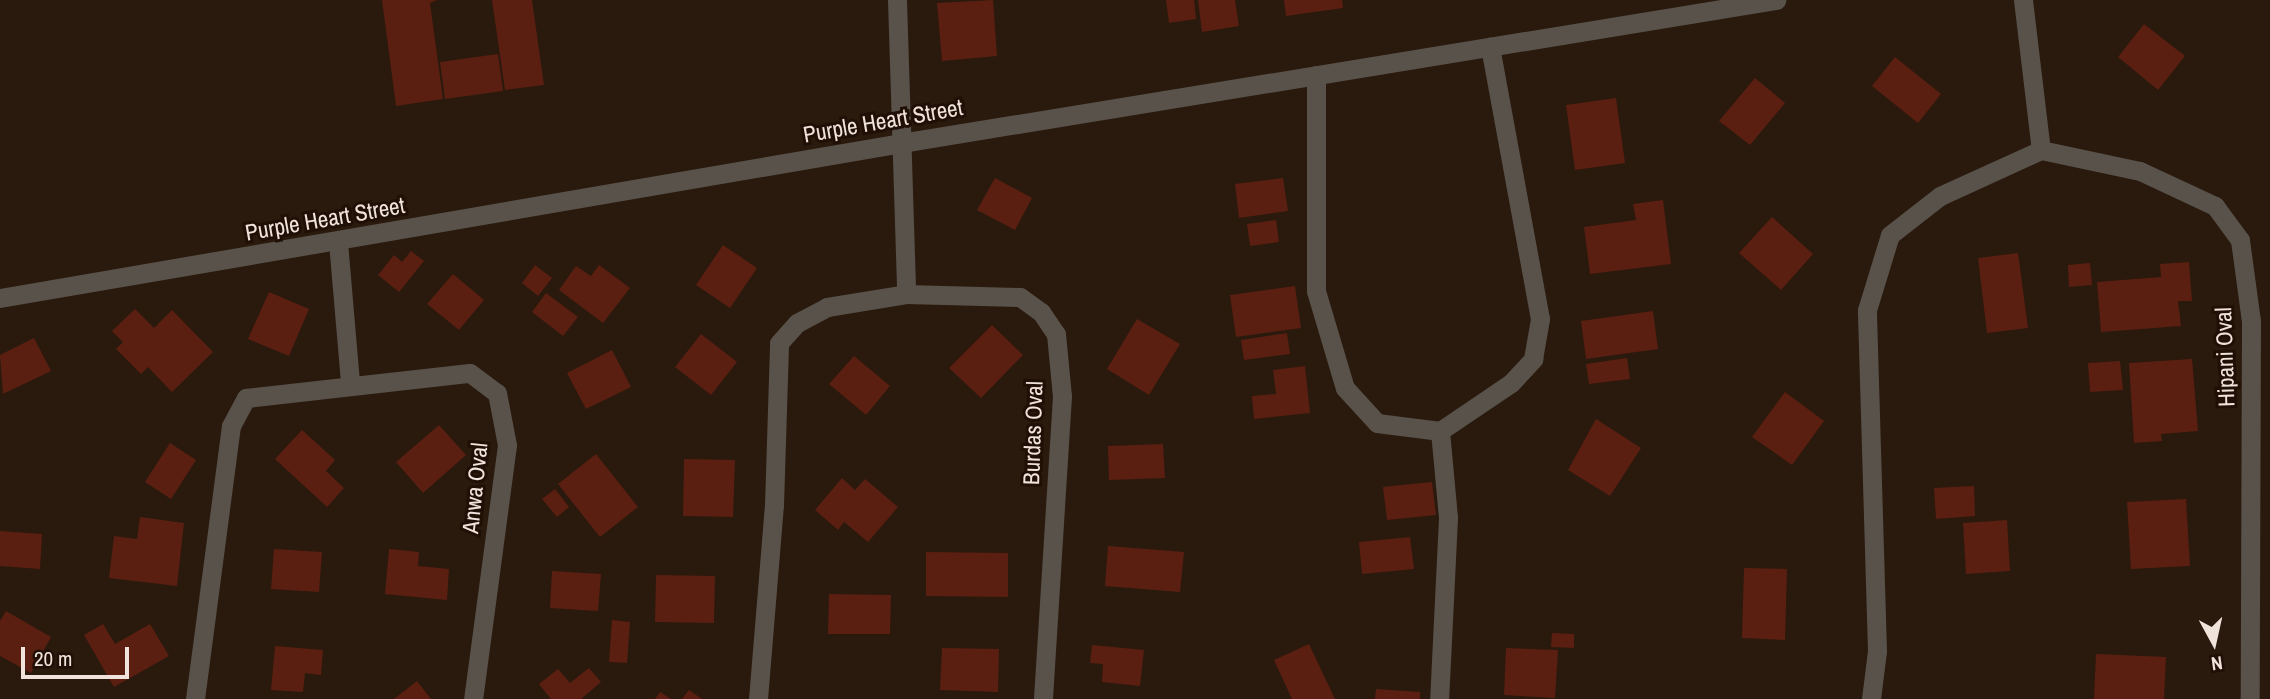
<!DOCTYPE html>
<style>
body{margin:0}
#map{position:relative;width:2270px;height:699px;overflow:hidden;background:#2a190d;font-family:"Archivo Narrow",sans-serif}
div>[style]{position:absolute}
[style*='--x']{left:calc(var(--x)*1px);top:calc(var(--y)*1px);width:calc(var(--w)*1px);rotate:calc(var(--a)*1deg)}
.building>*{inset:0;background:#5a1f11}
.minor>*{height:19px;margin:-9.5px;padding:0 9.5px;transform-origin:9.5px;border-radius:9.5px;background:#58524a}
span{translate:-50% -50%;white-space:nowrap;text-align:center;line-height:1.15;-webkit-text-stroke:6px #200f05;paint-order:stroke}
.street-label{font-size:23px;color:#f0e3dc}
.north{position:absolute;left:2179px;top:608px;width:70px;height:70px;-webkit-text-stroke:5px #200f05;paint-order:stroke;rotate:172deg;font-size:19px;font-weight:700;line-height:28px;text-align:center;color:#f0e3dc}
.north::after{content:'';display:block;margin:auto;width:24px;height:32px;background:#f0e3dc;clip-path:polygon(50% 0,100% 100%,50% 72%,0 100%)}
.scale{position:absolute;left:21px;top:647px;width:108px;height:32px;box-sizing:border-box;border:4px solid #f0e3dc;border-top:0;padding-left:9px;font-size:21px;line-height:24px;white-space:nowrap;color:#f0e3dc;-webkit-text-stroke:5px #200f05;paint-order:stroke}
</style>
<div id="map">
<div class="building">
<i style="clip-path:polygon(382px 0,437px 0,430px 3px,443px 99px,396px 106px)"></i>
<i style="clip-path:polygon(492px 0,532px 0,544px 85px,505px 90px)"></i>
<i style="clip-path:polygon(993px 0,997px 56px,942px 61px,937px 3px)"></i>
<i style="clip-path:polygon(1166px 0,1194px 0,1196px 19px,1169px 23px)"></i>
<i style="clip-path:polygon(1198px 0,1235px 0,1239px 26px,1202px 32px)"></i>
<i style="clip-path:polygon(1284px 0,1342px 0,1343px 8px,1286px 16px)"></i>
<i style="clip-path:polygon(2144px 24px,2185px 56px,2158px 90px,2118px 57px)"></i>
<i style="clip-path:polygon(498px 54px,503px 91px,445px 99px,440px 62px)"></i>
<i style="clip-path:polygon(1895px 57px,1941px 94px,1918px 123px,1872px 86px)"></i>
<i style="clip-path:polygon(1755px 78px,1785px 103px,1750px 145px,1719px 121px)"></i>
<i style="clip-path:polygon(1616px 98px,1625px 163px,1575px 170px,1566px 105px)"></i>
<i style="clip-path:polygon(995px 178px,1032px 198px,1015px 230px,977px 210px)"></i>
<i style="clip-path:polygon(1283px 178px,1288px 211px,1239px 218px,1235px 184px)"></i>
<i style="clip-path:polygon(1663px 200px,1671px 264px,1590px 274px,1584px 227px,1636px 220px,1633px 204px)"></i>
<i style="clip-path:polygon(1772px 217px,1813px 254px,1781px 290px,1739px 253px)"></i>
<i style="clip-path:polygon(1276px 220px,1279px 242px,1250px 246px,1247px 224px)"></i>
<i style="clip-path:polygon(723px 245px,757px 268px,730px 308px,696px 285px)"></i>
<i style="clip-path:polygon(411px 251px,424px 261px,399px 292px,378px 275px,394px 255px,402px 262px)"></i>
<i style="clip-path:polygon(2018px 253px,2028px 328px,1987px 333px,1978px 258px)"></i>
<i style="clip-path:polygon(2189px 262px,2192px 301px,2178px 301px,2181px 326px,2101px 332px,2097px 282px,2161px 277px,2160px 264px)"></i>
<i style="clip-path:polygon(2090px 263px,2092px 285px,2069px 287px,2068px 265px)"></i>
<i style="clip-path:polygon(535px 265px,552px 278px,538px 296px,522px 283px)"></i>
<i style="clip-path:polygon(599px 265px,630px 288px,603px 323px,559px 290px,576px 266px,591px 276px)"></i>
<i style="clip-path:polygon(453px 274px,484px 300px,459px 330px,427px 304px)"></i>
<i style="clip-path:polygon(1295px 286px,1301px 328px,1236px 337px,1230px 295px)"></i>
<i style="clip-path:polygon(269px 292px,309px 309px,289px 356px,248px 339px)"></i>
<i style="clip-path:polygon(546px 293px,578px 317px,563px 336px,532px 312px)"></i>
<i style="clip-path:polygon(135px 309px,154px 328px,172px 310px,213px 352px,172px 392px,148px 367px,141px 374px,116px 349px,123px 342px,112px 331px)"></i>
<i style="clip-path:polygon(1653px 311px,1658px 349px,1586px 359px,1581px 321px)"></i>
<i style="clip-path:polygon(1137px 319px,1180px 344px,1149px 395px,1107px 369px)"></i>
<i style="clip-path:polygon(992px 325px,1023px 355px,981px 398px,949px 368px)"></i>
<i style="clip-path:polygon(1287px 333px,1290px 354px,1244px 360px,1241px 340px)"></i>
<i style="clip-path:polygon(701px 334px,737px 362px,711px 395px,675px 367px)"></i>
<i style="clip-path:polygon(34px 338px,51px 371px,3px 394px,0 355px)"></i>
<i style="clip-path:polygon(612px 350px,631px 387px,586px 409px,567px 373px)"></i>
<i style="clip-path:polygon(854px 356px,890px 386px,866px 415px,829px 384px)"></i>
<i style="clip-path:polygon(1627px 358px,1630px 379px,1589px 384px,1586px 364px)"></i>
<i style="clip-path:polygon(2192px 359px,2198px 431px,2161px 434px,2162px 441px,2134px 443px,2129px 363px)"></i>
<i style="clip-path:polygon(2120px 361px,2123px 390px,2090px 392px,2088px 363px)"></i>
<i style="clip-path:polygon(1305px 366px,1310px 413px,1254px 419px,1252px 396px,1276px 394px,1273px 370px)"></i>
<i style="clip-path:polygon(1785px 392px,1824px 421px,1792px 465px,1752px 437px)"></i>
<i style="clip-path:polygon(1596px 419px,1641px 448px,1610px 496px,1568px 470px)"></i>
<i style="clip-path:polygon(439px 425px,466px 455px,423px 493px,396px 462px)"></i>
<i style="clip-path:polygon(302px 430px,335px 460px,326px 471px,344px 488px,327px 507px,275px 459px)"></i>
<i style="clip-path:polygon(170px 443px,196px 460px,171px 499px,145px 482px)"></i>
<i style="clip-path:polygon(1163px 444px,1165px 478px,1109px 480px,1108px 446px)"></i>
<i style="clip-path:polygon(596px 454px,638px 507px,600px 537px,558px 484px)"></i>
<i style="clip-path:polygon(684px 459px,735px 460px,733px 517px,683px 516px)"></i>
<i style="clip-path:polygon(842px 478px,855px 490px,865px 479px,898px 507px,868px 542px,844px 522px,838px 530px,815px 510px)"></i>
<i style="clip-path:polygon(1432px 482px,1436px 515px,1387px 520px,1383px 487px)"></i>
<i style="clip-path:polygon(1974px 486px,1975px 516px,1936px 519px,1934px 488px)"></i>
<i style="clip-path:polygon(555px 489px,569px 507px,557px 517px,542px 499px)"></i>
<i style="clip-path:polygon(2186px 499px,2190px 566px,2131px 569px,2127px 502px)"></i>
<i style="clip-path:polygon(140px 517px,184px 523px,177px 586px,109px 578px,114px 536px,137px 539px)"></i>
<i style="clip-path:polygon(2007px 520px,2010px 571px,1966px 574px,1963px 523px)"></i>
<i style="clip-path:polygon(0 531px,42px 534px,40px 569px,0 566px)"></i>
<i style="clip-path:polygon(1410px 537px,1414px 569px,1362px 574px,1359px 542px)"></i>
<i style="clip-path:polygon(1108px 546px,1184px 552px,1180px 592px,1105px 586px)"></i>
<i style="clip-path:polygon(274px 549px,322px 552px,319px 592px,271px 589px)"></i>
<i style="clip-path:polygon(389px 549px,419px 552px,418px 566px,449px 569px,447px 600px,385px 594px)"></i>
<i style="clip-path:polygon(926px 552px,1008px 553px,1008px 597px,926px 596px)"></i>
<i style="clip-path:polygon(1744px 568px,1787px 569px,1785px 640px,1742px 638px)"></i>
<i style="clip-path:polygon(552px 571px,601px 574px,598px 611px,550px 608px)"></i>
<i style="clip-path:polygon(656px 575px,715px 576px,714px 623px,655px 622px)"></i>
<i style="clip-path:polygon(829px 594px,891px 595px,890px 634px,828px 634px)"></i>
<i style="clip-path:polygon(6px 611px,51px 637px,31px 673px,0 656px,0 621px)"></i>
<i style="clip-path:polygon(612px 620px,630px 622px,627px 663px,609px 662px)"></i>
<i style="clip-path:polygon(103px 624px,115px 644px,150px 624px,169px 656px,114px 687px,84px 635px)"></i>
<i style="clip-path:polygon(1552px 633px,1574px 634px,1574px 648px,1551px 647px)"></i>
<i style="clip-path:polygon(1309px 644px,1335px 699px,1292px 699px,1274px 660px)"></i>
<i style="clip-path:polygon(1092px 645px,1144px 650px,1140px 686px,1102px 682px,1103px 664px,1090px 663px)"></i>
<i style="clip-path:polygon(275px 646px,323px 650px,321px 675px,305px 673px,303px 692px,271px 690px)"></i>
<i style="clip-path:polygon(942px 648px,999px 649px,998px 692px,940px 690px)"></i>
<i style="clip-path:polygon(1506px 648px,1558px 650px,1555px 698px,1504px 695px)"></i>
<i style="clip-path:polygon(2096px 654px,2166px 657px,2164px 699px,2094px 699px)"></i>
<i style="clip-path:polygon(589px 668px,601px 682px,581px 699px,551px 699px,539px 684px,558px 669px,570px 683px)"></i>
<i style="clip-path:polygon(417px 681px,431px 699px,394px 699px)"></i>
<i style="clip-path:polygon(1376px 689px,1420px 692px,1420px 699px,1375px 699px)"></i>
<i style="clip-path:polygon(689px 690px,702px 699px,682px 699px)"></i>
<i style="clip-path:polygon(660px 692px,671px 699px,655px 699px)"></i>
</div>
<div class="minor">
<i style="--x:897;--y:0;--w:294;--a:88.2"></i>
<i style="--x:2023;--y:0;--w:151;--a:83.2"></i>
<i style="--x:2041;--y:150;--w:101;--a:12"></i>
<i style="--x:2140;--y:171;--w:83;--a:25"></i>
<i style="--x:2215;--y:206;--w:42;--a:53.7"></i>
<i style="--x:2240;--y:240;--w:82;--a:82.3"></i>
<i style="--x:2251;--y:321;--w:378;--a:90.2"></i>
<i style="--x:1316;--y:75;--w:216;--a:90"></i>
<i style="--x:1316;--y:291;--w:101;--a:73.4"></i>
<i style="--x:1345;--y:388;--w:47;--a:47.6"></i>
<i style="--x:1377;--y:423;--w:64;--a:7.2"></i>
<i style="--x:1440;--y:431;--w:87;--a:84.7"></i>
<i style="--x:1448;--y:518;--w:181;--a:92.8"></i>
<i style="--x:338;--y:242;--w:142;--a:85.1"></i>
<i style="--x:0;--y:298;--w:914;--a:-9.76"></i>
<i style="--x:901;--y:143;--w:887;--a:-9.28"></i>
<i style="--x:1440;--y:431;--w:86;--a:-34.1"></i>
<i style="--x:1511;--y:383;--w:33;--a:-47"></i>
<i style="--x:1533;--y:359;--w:41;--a:-80.1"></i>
<i style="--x:1540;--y:319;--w:277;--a:-100.4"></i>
<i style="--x:195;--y:699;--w:275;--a:-82.5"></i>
<i style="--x:231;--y:426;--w:32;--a:-62"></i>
<i style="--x:246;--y:398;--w:225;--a:-6.4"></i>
<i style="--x:470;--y:373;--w:34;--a:37"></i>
<i style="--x:497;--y:393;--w:53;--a:79.1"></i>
<i style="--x:507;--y:445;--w:256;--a:97.6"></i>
<i style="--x:758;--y:699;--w:195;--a:-85.3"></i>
<i style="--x:774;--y:505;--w:162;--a:-88.2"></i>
<i style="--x:779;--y:343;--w:27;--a:-48"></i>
<i style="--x:797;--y:323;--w:34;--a:-28"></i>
<i style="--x:827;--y:307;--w:80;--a:-9.3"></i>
<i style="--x:906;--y:294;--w:114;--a:1.5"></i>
<i style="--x:1020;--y:297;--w:26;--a:36"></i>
<i style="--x:1041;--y:312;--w:27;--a:56"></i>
<i style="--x:1056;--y:334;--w:62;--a:84.5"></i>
<i style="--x:1062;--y:396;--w:304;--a:93.6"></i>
<i style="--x:1871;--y:699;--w:48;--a:-82.9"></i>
<i style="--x:1877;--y:651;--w:341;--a:-91.7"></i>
<i style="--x:1867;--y:310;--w:78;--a:-73"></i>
<i style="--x:1890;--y:235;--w:63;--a:-38"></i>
<i style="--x:1940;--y:196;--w:111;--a:-24.5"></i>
</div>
<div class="street-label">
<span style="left:883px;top:121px;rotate:-10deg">Purple Heart Street</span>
<span style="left:325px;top:219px;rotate:-10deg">Purple Heart Street</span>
<span style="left:2225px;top:357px;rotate:-92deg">Hipani Oval</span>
<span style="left:1033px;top:433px;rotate:-88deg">Burdas Oval</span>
<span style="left:475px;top:488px;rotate:-84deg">Anwa Oval</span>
</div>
<div class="north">N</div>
<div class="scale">20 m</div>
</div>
